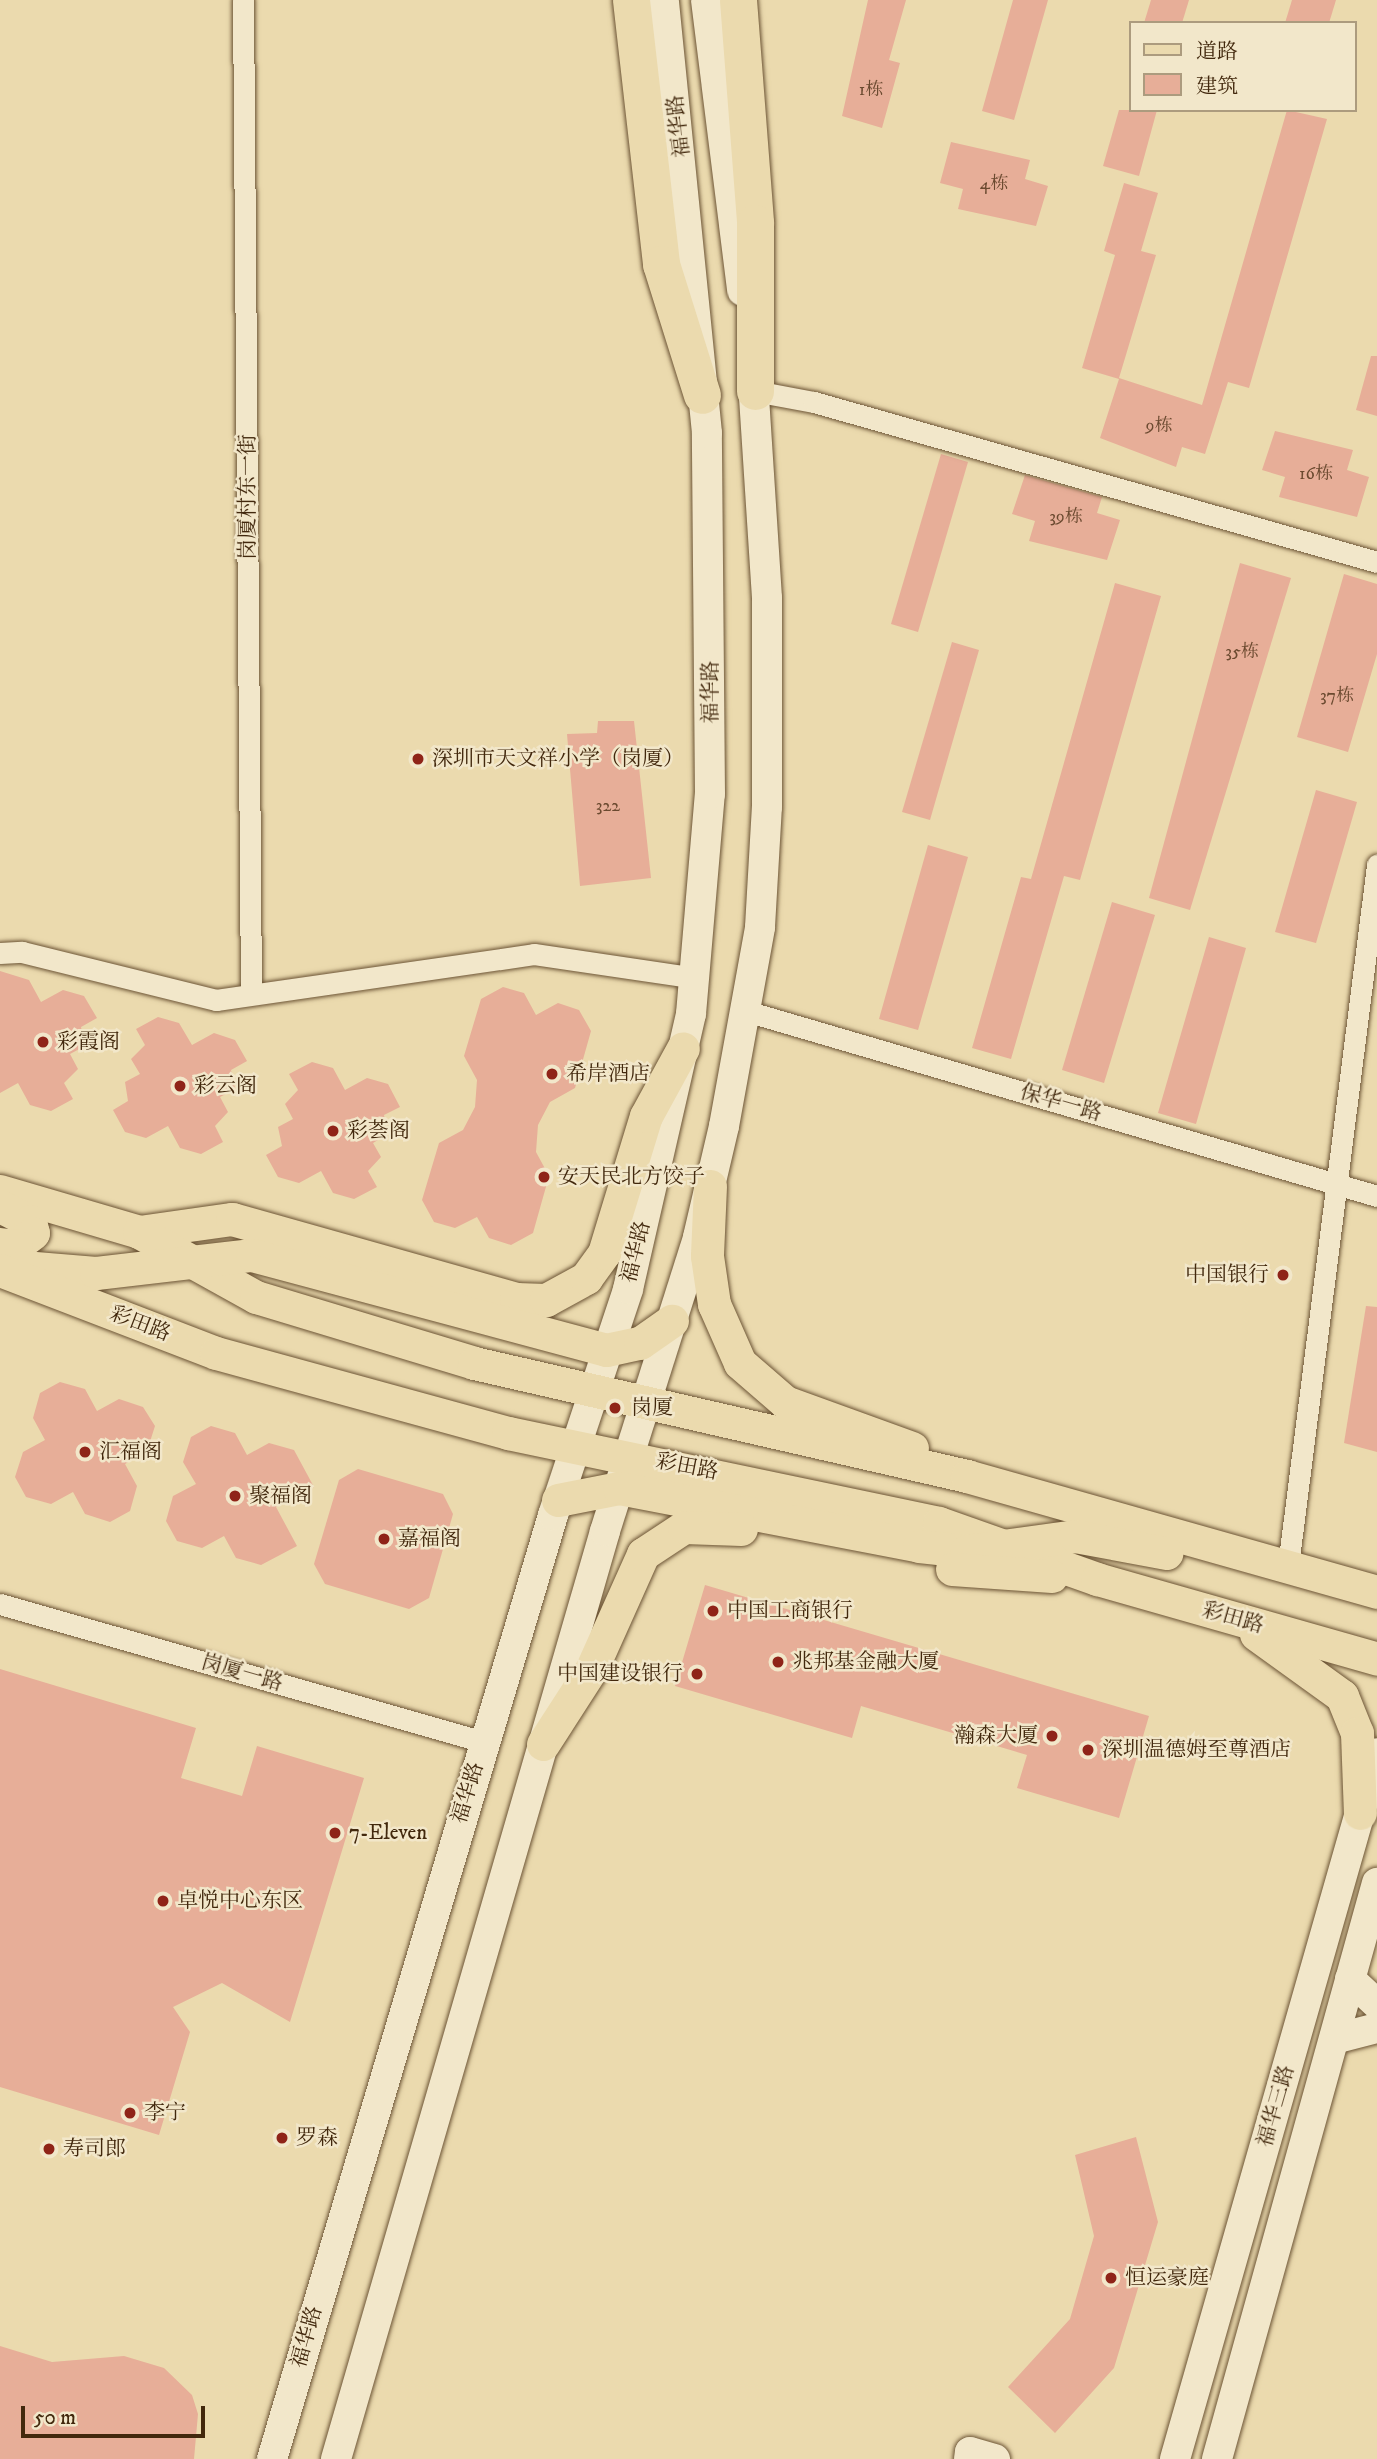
<!DOCTYPE html>
<meta charset="utf-8">
<style>
body{margin:0}
#map{position:relative;width:1377px;height:2459px;overflow:hidden;background:#ebdaae;font-family:"IM FELL DW Pica","Noto Serif SC",serif}
div>[style]{position:absolute}
[style*='--x']{left:calc(var(--x)*1px);top:calc(var(--y)*1px);width:calc(var(--w)*1px);rotate:calc(var(--a)*1deg)}
.building>*{inset:0;background:#e7ae98}
.roads{filter:drop-shadow(0 0 2px #6c5435) drop-shadow(0 0 2px #6c5435)}
.street>*{height:21px;margin:-10.5px;padding:0 10.5px;transform-origin:10.5px;border-radius:10.5px;background:#f2e7ca}
.secondary>*{height:30px;margin:-15px;padding:0 15px;transform-origin:15px;border-radius:15px;background:#f2e7ca}
.primary>*{height:33px;margin:-16.5px;padding:0 16.5px;transform-origin:16.5px;border-radius:16.5px;background:#ebdaae}
.highway>*{height:37px;margin:-18.5px;padding:0 18.5px;transform-origin:18.5px;border-radius:18.5px;background:#ebdaae}
.dots>*{width:19px;height:19px;translate:-50% -50%;box-sizing:border-box;border:4px solid #f2e7ca;border-radius:50%}
span{translate:-50% -50%;white-space:nowrap;text-align:center;line-height:1.15;-webkit-text-stroke:5px #f2e7ca;paint-order:stroke}
.number-label{font-size:18px;color:#6b4a30}
.number-label span{-webkit-text-stroke-width:0}
.street-label{font-size:21px;color:#42280d}
.poi-label{font-size:21px;color:#42280d}
.left{translate:0 -50%;text-align:left}
.right{translate:-100% -50%;text-align:right}
.legend{position:absolute;left:1129px;top:21px;width:228px;height:91px;box-sizing:border-box;background:#f2e7ca;border:2px solid #ac9b7e;margin:0;padding:9px 12px;list-style:none;font-size:21px;color:#42280d}
.legend li{display:flex;align-items:center;gap:14px;height:35px}
.legend b{width:35px;border:2px solid #ac9b7e}
.scale{position:absolute;left:21px;top:2406px;width:184px;height:32px;box-sizing:border-box;border:4px solid #42280d;border-top:0;padding-left:9px;font-size:21px;line-height:24px;white-space:nowrap;color:#42280d;-webkit-text-stroke:5px #f2e7ca;paint-order:stroke}
</style>
<div id="map">
<div class="building">
<i style="clip-path:polygon(868px 0,906px 0,889px 60px,900px 63px,882px 128px,842px 116px)"></i>
<i style="clip-path:polygon(1013px 0,1048px 0,1014px 120px,982px 111px)"></i>
<i style="clip-path:polygon(1151px 0,1189px 0,1182px 23px,1144px 23px)"></i>
<i style="clip-path:polygon(1292px 0,1336px 0,1329px 23px,1285px 23px)"></i>
<i style="clip-path:polygon(1119px 110px,1157px 110px,1139px 176px,1103px 166px)"></i>
<i style="clip-path:polygon(1287px 110px,1327px 119px,1249px 388px,1228px 382px,1205px 454px,1182px 447px,1176px 467px,1100px 438px,1119px 379px,1082px 368px,1115px 255px,1104px 251px,1124px 183px,1158px 193px,1141px 251px,1156px 255px,1119px 378px,1202px 405px)"></i>
<i style="clip-path:polygon(951px 142px,1030px 160px,1025px 179px,1048px 186px,1036px 226px,958px 209px,963px 189px,940px 183px)"></i>
<i style="clip-path:polygon(1371px 356px,1377px 356px,1377px 416px,1356px 410px)"></i>
<i style="clip-path:polygon(1275px 431px,1353px 450px,1347px 470px,1369px 477px,1357px 517px,1279px 497px,1285px 477px,1262px 470px)"></i>
<i style="clip-path:polygon(941px 454px,968px 462px,918px 632px,891px 624px)"></i>
<i style="clip-path:polygon(1025px 475px,1102px 497px,1097px 513px,1120px 520px,1107px 560px,1029px 541px,1035px 521px,1012px 514px)"></i>
<i style="clip-path:polygon(1240px 563px,1291px 578px,1190px 910px,1149px 898px)"></i>
<i style="clip-path:polygon(1344px 574px,1377px 584px,1377px 654px,1348px 752px,1297px 737px)"></i>
<i style="clip-path:polygon(1115px 583px,1161px 596px,1080px 880px,1064px 876px,1011px 1059px,972px 1048px,1021px 877px,1031px 879px)"></i>
<i style="clip-path:polygon(952px 642px,979px 650px,930px 820px,902px 812px)"></i>
<i style="clip-path:polygon(598px 721px,634px 721px,651px 878px,580px 886px,567px 734px,597px 733px)"></i>
<i style="clip-path:polygon(1316px 790px,1357px 802px,1316px 943px,1275px 932px)"></i>
<i style="clip-path:polygon(928px 845px,968px 857px,918px 1030px,879px 1019px)"></i>
<i style="clip-path:polygon(1112px 902px,1155px 915px,1104px 1083px,1062px 1070px)"></i>
<i style="clip-path:polygon(1209px 937px,1246px 948px,1196px 1124px,1158px 1113px)"></i>
<i style="clip-path:polygon(0 971px,29px 980px,41px 1002px,63px 990px,84px 996px,97px 1018px,81px 1027px,85px 1046px,70px 1054px,78px 1069px,64px 1083px,73px 1099px,51px 1111px,30px 1105px,18px 1083px,0 1093px)"></i>
<i style="clip-path:polygon(503px 987px,524px 993px,536px 1015px,558px 1003px,579px 1010px,591px 1031px,575px 1088px,550px 1102px,538px 1125px,536px 1152px,549px 1176px,533px 1233px,511px 1245px,489px 1238px,477px 1217px,455px 1228px,434px 1222px,422px 1200px,439px 1143px,463px 1130px,475px 1107px,477px 1080px,464px 1056px,481px 999px)"></i>
<i style="clip-path:polygon(158px 1017px,179px 1023px,192px 1045px,214px 1033px,235px 1040px,247px 1061px,231px 1070px,235px 1089px,220px 1097px,228px 1112px,215px 1126px,223px 1142px,201px 1154px,180px 1148px,168px 1126px,146px 1138px,125px 1132px,113px 1110px,128px 1101px,125px 1082px,140px 1074px,131px 1059px,145px 1045px,136px 1029px)"></i>
<i style="clip-path:polygon(312px 1062px,333px 1068px,345px 1090px,367px 1078px,388px 1084px,400px 1107px,384px 1115px,388px 1134px,373px 1143px,381px 1157px,368px 1171px,377px 1187px,354px 1199px,333px 1193px,321px 1171px,299px 1183px,278px 1177px,266px 1155px,282px 1146px,278px 1127px,293px 1119px,285px 1104px,298px 1090px,289px 1074px)"></i>
<i style="clip-path:polygon(1366px 1306px,1377px 1307px,1377px 1452px,1344px 1443px)"></i>
<i style="clip-path:polygon(60px 1382px,85px 1389px,97px 1411px,119px 1399px,143px 1407px,155px 1426px,147px 1451px,125px 1464px,137px 1486px,130px 1511px,110px 1522px,85px 1514px,73px 1492px,51px 1504px,26px 1497px,15px 1477px,23px 1452px,45px 1440px,33px 1418px,40px 1393px)"></i>
<i style="clip-path:polygon(211px 1426px,235px 1433px,247px 1455px,269px 1443px,294px 1450px,314px 1487px,276px 1507px,297px 1546px,261px 1565px,236px 1558px,224px 1536px,202px 1548px,177px 1541px,166px 1521px,173px 1496px,196px 1484px,183px 1462px,191px 1437px)"></i>
<i style="clip-path:polygon(358px 1469px,443px 1494px,453px 1514px,429px 1598px,409px 1609px,325px 1584px,314px 1564px,339px 1480px)"></i>
<i style="clip-path:polygon(705px 1585px,1149px 1716px,1119px 1818px,1017px 1788px,1027px 1755px,861px 1706px,852px 1738px,675px 1686px)"></i>
<i style="clip-path:polygon(0 1669px,196px 1728px,181px 1778px,242px 1796px,257px 1746px,364px 1778px,290px 2022px,222px 1983px,173px 2007px,190px 2032px,159px 2135px,0 2087px)"></i>
<i style="clip-path:polygon(1136px 2137px,1158px 2222px,1114px 2368px,1055px 2433px,1008px 2387px,1070px 2319px,1094px 2236px,1075px 2155px)"></i>
<i style="clip-path:polygon(0 2346px,52px 2362px,124px 2356px,164px 2368px,192px 2395px,198px 2414px,194px 2459px,0 2459px)"></i>
</div>
<div class="roads">
<div class="street">
<i style="--x:243;--y:0;--w:994;--a:89.54"></i>
<i style="--x:755;--y:391;--w:60;--a:10.6"></i>
<i style="--x:814;--y:402;--w:585;--a:15.86"></i>
<i style="--x:0;--y:953;--w:22;--a:-3"></i>
<i style="--x:22;--y:952;--w:200;--a:13.9"></i>
<i style="--x:216;--y:1000;--w:321;--a:-8.2"></i>
<i style="--x:534;--y:954;--w:165;--a:8.4"></i>
<i style="--x:746;--y:1011;--w:658;--a:16.34"></i>
<i style="--x:1288;--y:1566;--w:707;--a:-82.76"></i>
<i style="--x:0;--y:1604;--w:503;--a:15.91"></i>
</div>
<div class="secondary">
<i style="--x:706;--y:0;--w:293;--a:82.9"></i>
<i style="--x:1350;--y:1979;--w:37;--a:43"></i>
<i style="--x:1338;--y:2038;--w:40;--a:-14.4"></i>
<i style="--x:272;--y:2459;--w:985;--a:-73.42"></i>
<i style="--x:553;--y:1515;--w:238;--a:-71.6"></i>
<i style="--x:628;--y:1289;--w:282;--a:-77.1"></i>
<i style="--x:691;--y:1014;--w:221;--a:-85.1"></i>
<i style="--x:710;--y:794;--w:361;--a:-90.5"></i>
<i style="--x:707;--y:433;--w:435;--a:-95.7"></i>
<i style="--x:336;--y:2459;--w:966;--a:-73.83"></i>
<i style="--x:605;--y:1531;--w:308;--a:-72.4"></i>
<i style="--x:698;--y:1237;--w:114;--a:-76.8"></i>
<i style="--x:724;--y:1126;--w:202;--a:-79.7"></i>
<i style="--x:760;--y:927;--w:120;--a:-86.7"></i>
<i style="--x:767;--y:807;--w:209;--a:-90"></i>
<i style="--x:767;--y:598;--w:230;--a:-93.7"></i>
<i style="--x:969;--y:2459;--w:7;--a:-82"></i>
<i style="--x:970;--y:2452;--w:26;--a:16"></i>
<i style="--x:1175;--y:2459;--w:734;--a:-74.03"></i>
<i style="--x:1217;--y:2459;--w:598;--a:-74.48"></i>
</div>
<div class="primary">
<i style="--x:710;--y:1186;--w:70;--a:92.5"></i>
<i style="--x:707;--y:1256;--w:49;--a:81.7"></i>
<i style="--x:714;--y:1304;--w:64;--a:66.2"></i>
<i style="--x:740;--y:1363;--w:60;--a:40.9"></i>
<i style="--x:785;--y:1402;--w:135;--a:19.9"></i>
<i style="--x:0;--y:1191;--w:145;--a:16.4"></i>
<i style="--x:139;--y:1232;--w:94;--a:-8"></i>
<i style="--x:232;--y:1219;--w:295;--a:15.7"></i>
<i style="--x:516;--y:1299;--w:30;--a:2"></i>
<i style="--x:546;--y:1300;--w:46;--a:-28.8"></i>
<i style="--x:586;--y:1278;--w:31;--a:-54"></i>
<i style="--x:604;--y:1253;--w:143;--a:-73"></i>
<i style="--x:646;--y:1116;--w:77;--a:-61.4"></i>
<i style="--x:0;--y:1206;--w:34;--a:27"></i>
<i style="--x:30;--y:1221;--w:12;--a:76"></i>
<i style="--x:33;--y:1233;--w:21;--a:143"></i>
<i style="--x:16;--y:1246;--w:16;--a:-173"></i>
<i style="--x:139;--y:1232;--w:134;--a:29.1"></i>
<i style="--x:256;--y:1297;--w:228;--a:16.8"></i>
<i style="--x:474;--y:1363;--w:506;--a:12.91"></i>
<i style="--x:967;--y:1476;--w:426;--a:15.8"></i>
<i style="--x:23;--y:1267;--w:73;--a:4.7"></i>
<i style="--x:96;--y:1273;--w:157;--a:-6.6"></i>
<i style="--x:252;--y:1255;--w:367;--a:15"></i>
<i style="--x:606;--y:1350;--w:35;--a:-12"></i>
<i style="--x:640;--y:1343;--w:39;--a:-35"></i>
<i style="--x:0;--y:1270;--w:231;--a:21"></i>
<i style="--x:216;--y:1353;--w:303;--a:15.3"></i>
<i style="--x:508;--y:1433;--w:440;--a:11.8"></i>
<i style="--x:939;--y:1523;--w:168;--a:19.5"></i>
<i style="--x:1097;--y:1579;--w:291;--a:15.9"></i>
<i style="--x:558;--y:1500;--w:62;--a:-11.1"></i>
<i style="--x:619;--y:1488;--w:306;--a:10.9"></i>
<i style="--x:919;--y:1546;--w:47;--a:6.1"></i>
<i style="--x:966;--y:1551;--w:110;--a:-7.8"></i>
<i style="--x:1075;--y:1536;--w:93;--a:10.6"></i>
<i style="--x:952;--y:1569;--w:100;--a:4"></i>
<i style="--x:1256;--y:1634;--w:106;--a:35.8"></i>
<i style="--x:1342;--y:1696;--w:40;--a:68"></i>
<i style="--x:1357;--y:1733;--w:80;--a:87.9"></i>
<i style="--x:543;--y:1744;--w:90;--a:-57.2"></i>
<i style="--x:592;--y:1668;--w:125;--a:-65.9"></i>
<i style="--x:643;--y:1554;--w:49;--a:-33.4"></i>
<i style="--x:684;--y:1527;--w:57;--a:2"></i>
</div>
<div class="highway">
<i style="--x:631;--y:0;--w:266;--a:83.5"></i>
<i style="--x:661;--y:264;--w:137;--a:72.6"></i>
<i style="--x:738;--y:0;--w:224;--a:85.6"></i>
<i style="--x:755;--y:223;--w:168;--a:90"></i>
</div>
</div>
<div class="dots">
<i style="left:418px;top:759px;background:#8f2418"></i>
<i style="left:43px;top:1042px;background:#8f2418"></i>
<i style="left:552px;top:1074px;background:#8f2418"></i>
<i style="left:180px;top:1086px;background:#8f2418"></i>
<i style="left:333px;top:1131px;background:#8f2418"></i>
<i style="left:544px;top:1177px;background:#8f2418"></i>
<i style="left:1283px;top:1275px;background:#8f2418"></i>
<i style="left:615px;top:1408px;background:#8f2418"></i>
<i style="left:85px;top:1452px;background:#8f2418"></i>
<i style="left:235px;top:1496px;background:#8f2418"></i>
<i style="left:384px;top:1539px;background:#8f2418"></i>
<i style="left:713px;top:1611px;background:#8f2418"></i>
<i style="left:778px;top:1662px;background:#8f2418"></i>
<i style="left:697px;top:1674px;background:#8f2418"></i>
<i style="left:1052px;top:1736px;background:#8f2418"></i>
<i style="left:1088px;top:1750px;background:#8f2418"></i>
<i style="left:335px;top:1833px;background:#8f2418"></i>
<i style="left:163px;top:1901px;background:#8f2418"></i>
<i style="left:130px;top:2113px;background:#8f2418"></i>
<i style="left:282px;top:2138px;background:#8f2418"></i>
<i style="left:49px;top:2149px;background:#8f2418"></i>
<i style="left:1111px;top:2278px;background:#8f2418"></i>
</div>
<div class="number-label">
<span style="left:871px;top:90px">1栋</span>
<span style="left:994px;top:184px">4栋</span>
<span style="left:1159px;top:426px">9栋</span>
<span style="left:1316px;top:474px">16栋</span>
<span style="left:1066px;top:517px">39栋</span>
<span style="left:1242px;top:652px">35栋</span>
<span style="left:1337px;top:696px">37栋</span>
<span style="left:608px;top:806px">322</span>
</div>
<div class="street-label">
<span style="left:679px;top:126px;rotate:-97deg">福华路</span>
<span style="left:248px;top:497px;rotate:-90deg">岗厦村东一街</span>
<span style="left:711px;top:692px;rotate:-90deg">福华路</span>
<span style="left:1061px;top:1103px;rotate:16deg">保华一路</span>
<span style="left:636px;top:1252px;rotate:-76deg">福华路</span>
<span style="left:140px;top:1324px;rotate:21deg">彩田路</span>
<span style="left:687px;top:1467px;rotate:11deg">彩田路</span>
<span style="left:1233px;top:1618px;rotate:16deg">彩田路</span>
<span style="left:242px;top:1673px;rotate:16deg">岗厦一路</span>
<span style="left:468px;top:1793px;rotate:-73deg">福华路</span>
<span style="left:1276px;top:2106px;rotate:-74deg">福华三路</span>
<span style="left:307px;top:2337px;rotate:-74deg">福华路</span>
</div>
<div class="poi-label">
<span class="left" style="left:432px;top:759px">深圳市天文祥小学（岗厦）</span>
<span class="left" style="left:57px;top:1042px">彩霞阁</span>
<span class="left" style="left:566px;top:1074px">希岸酒店</span>
<span class="left" style="left:194px;top:1086px">彩云阁</span>
<span class="left" style="left:347px;top:1131px">彩荟阁</span>
<span class="left" style="left:558px;top:1177px">安天民北方饺子</span>
<span class="right" style="left:1269px;top:1275px">中国银行</span>
<span class="left" style="left:631px;top:1408px">岗厦</span>
<span class="left" style="left:99px;top:1452px">汇福阁</span>
<span class="left" style="left:249px;top:1496px">聚福阁</span>
<span class="left" style="left:398px;top:1539px">嘉福阁</span>
<span class="left" style="left:727px;top:1611px">中国工商银行</span>
<span class="left" style="left:792px;top:1662px">兆邦基金融大厦</span>
<span class="right" style="left:683px;top:1674px">中国建设银行</span>
<span class="right" style="left:1038px;top:1736px">瀚森大厦</span>
<span class="left" style="left:1102px;top:1750px">深圳温德姆至尊酒店</span>
<span class="left" style="left:349px;top:1833px">7-Eleven</span>
<span class="left" style="left:177px;top:1901px">卓悦中心东区</span>
<span class="left" style="left:144px;top:2113px">李宁</span>
<span class="left" style="left:296px;top:2138px">罗森</span>
<span class="left" style="left:63px;top:2149px">寿司郎</span>
<span class="left" style="left:1125px;top:2278px">恒运豪庭</span>
</div>
<ul class="legend">
<li><b style="height:9px;background:#ebdaae"></b>道路</li>
<li><b style="height:19px;background:#e7ae98"></b>建筑</li>
</ul>
<div class="scale">50 m</div>
</div>
